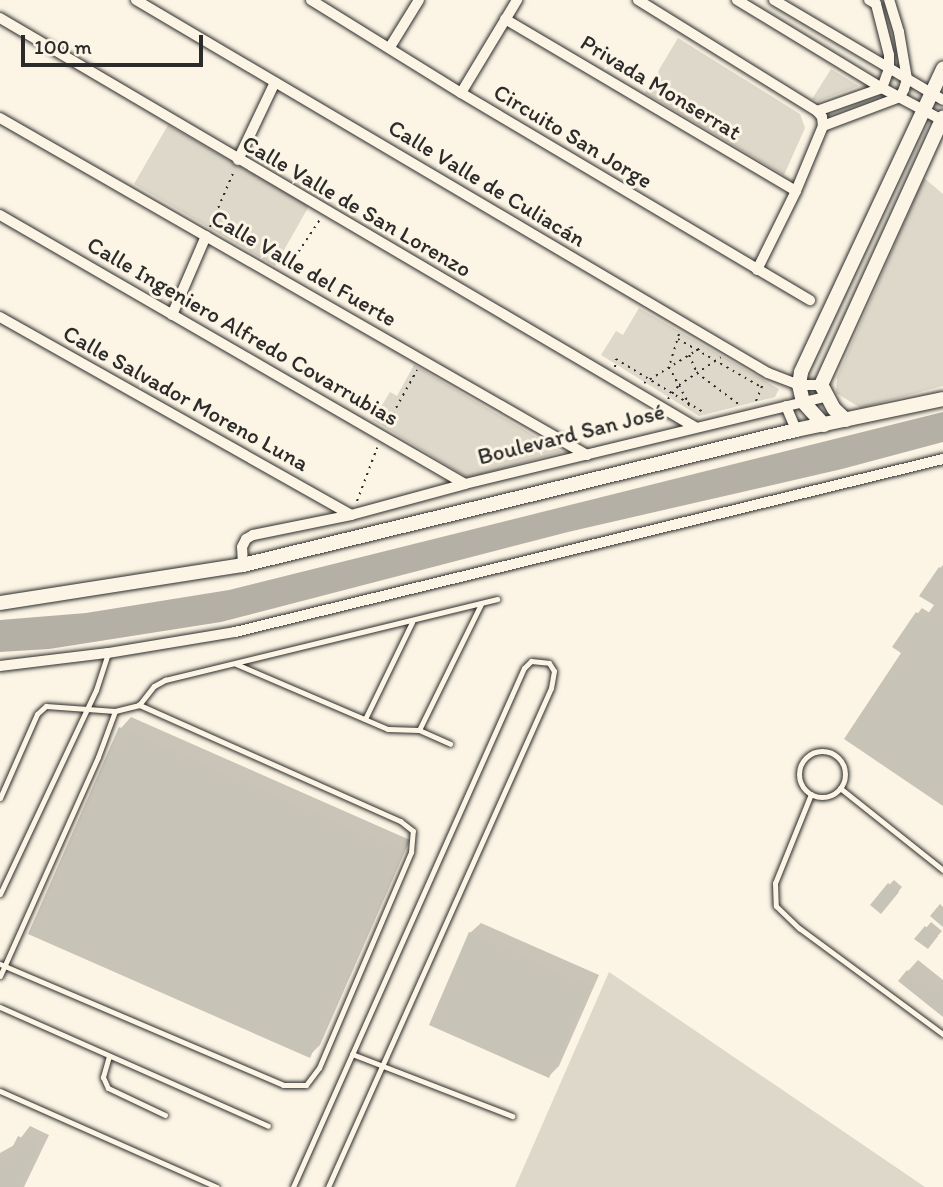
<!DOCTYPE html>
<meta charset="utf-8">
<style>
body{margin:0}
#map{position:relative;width:943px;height:1187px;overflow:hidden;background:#fcf5e5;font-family:Itim,sans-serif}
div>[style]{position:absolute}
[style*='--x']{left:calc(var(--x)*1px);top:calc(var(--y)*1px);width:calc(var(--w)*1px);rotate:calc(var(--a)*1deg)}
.green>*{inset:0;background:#ded8ca}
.water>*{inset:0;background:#b4b0a5}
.shadow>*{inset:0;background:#0003}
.building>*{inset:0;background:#c8c3b7}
.path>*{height:2px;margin-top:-1px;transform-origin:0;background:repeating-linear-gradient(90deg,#2b2b2b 0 2px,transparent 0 7px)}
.roads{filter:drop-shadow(0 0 2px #2b2b2b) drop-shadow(0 0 2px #2b2b2b)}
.service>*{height:5px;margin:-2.5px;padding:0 2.5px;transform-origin:2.5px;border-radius:2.5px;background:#fcf5e5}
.service>.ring{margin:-2.5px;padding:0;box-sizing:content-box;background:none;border:5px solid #fcf5e5;border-radius:50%}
.minor>*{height:10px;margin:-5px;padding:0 5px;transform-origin:5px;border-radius:5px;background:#fcf5e5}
.tertiary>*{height:14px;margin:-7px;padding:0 7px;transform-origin:7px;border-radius:7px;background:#fcf5e5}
span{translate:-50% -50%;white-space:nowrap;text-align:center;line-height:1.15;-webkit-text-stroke:6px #fcf5e5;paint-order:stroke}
.street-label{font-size:23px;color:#2b2b2b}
.scale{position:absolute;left:21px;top:35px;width:182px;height:32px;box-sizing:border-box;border:4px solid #2b2b2b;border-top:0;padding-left:9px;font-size:21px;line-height:24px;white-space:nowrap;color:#2b2b2b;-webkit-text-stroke:5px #fcf5e5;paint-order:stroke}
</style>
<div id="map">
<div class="green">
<i style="clip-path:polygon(678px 38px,800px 114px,805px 128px,784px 175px,645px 93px)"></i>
<i style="clip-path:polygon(831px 69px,859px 86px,819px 101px,812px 99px)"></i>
<i style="clip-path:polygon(168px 125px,309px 206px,275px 266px,134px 184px)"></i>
<i style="clip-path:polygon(924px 178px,943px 194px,943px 386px,861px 408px,836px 393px,837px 377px)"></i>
<i style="clip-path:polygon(639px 308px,779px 389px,775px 397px,699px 416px,601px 355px,616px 331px,623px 335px)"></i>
<i style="clip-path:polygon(414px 365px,562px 452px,468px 478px,373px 420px,390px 392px,397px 396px)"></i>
<i style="clip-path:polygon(609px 972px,925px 1187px,515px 1187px)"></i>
</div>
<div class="water">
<i style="clip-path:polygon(943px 412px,943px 442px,842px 469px,568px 532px,221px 622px,49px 649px,0 652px,0 620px,86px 613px,229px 590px)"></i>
</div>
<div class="shadow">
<i style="clip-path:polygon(943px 565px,943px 804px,908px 647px,895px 647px,918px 613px,922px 608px,930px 613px,940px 599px,940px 568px)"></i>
<i style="clip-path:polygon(131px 717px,410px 840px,320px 1045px,309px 1056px,31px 933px,121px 728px)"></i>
<i style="clip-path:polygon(894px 880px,902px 887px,886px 907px,889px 885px)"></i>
<i style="clip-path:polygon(931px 922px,942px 931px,932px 942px,917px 939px)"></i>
<i style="clip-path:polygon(481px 923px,599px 975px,559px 1066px,549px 1076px,470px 933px)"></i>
<i style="clip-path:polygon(918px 960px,943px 980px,943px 1014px,900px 980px)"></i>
<i style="clip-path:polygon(30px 1126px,49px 1135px,24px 1187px,0 1187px,0 1153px,16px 1144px)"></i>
</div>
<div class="building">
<i style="clip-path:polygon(939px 567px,943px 570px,943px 806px,844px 739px,901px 653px,892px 647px,916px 612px,925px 618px,934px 605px,919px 596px)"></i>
<i style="clip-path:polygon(119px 727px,401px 850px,310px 1058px,28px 934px)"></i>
<i style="clip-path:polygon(888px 883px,899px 892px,881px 914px,870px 905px)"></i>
<i style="clip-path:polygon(940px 904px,943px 907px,943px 927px,930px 916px)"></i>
<i style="clip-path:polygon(925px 926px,938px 936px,928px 949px,914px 939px)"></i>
<i style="clip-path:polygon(469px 932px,590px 986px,549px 1078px,429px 1025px)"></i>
<i style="clip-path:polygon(907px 970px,936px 993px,943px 984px,943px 1017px,898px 981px)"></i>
<i style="clip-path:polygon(18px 1136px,39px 1146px,20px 1187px,0 1187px,0 1160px,3px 1154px,8px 1156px)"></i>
</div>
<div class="path">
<i style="--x:210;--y:227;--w:61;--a:-66.8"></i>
<i style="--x:287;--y:269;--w:61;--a:-56.3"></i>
<i style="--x:679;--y:334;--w:34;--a:107"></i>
<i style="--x:669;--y:367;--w:42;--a:61.6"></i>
<i style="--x:689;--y:404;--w:6;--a:121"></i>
<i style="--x:678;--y:339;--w:96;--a:30"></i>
<i style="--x:689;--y:355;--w:20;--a:66"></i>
<i style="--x:697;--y:373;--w:55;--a:36.9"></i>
<i style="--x:615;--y:367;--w:8;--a:-83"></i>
<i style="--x:616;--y:359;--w:105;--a:31.4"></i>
<i style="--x:644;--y:383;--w:68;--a:-31.8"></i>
<i style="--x:668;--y:399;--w:18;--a:-52"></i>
<i style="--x:679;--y:385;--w:50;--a:-33.7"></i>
<i style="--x:756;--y:401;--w:18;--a:-68"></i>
<i style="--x:386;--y:426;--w:64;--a:-61"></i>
<i style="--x:357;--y:501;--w:57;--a:-69.3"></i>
</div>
<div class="roads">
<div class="service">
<i style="--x:236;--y:664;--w:165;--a:23.2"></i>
<i style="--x:388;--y:729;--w:31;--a:2"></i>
<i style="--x:419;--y:730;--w:34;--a:24"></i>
<i style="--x:365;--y:719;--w:108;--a:-64.1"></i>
<i style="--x:419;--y:730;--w:140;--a:-63.8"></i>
<i class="ring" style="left:799px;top:751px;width:41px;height:41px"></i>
<i style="--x:840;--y:788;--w:132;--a:38.5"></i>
<i style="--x:811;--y:794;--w:96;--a:112"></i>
<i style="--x:775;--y:883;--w:23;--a:88"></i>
<i style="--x:776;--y:906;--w:32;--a:44"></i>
<i style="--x:799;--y:928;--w:179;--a:36.4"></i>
<i style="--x:0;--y:798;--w:92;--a:-66.2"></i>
<i style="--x:37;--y:714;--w:12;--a:-42"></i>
<i style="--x:46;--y:706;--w:69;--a:4.1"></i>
<i style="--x:115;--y:711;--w:25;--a:-14"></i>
<i style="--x:139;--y:705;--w:24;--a:-52"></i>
<i style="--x:154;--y:686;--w:13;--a:-29"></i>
<i style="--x:165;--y:680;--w:342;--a:-13.7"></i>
<i style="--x:0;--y:894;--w:225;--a:-64.8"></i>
<i style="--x:96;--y:690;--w:39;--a:-72"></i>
<i style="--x:0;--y:964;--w:308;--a:23.1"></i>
<i style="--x:283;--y:1085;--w:23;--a:0"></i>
<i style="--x:306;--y:1085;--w:21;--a:-53"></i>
<i style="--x:319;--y:1068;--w:235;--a:-66.9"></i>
<i style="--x:411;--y:852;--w:21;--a:-85"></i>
<i style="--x:413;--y:831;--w:16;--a:-142"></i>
<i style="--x:400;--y:821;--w:286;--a:-156"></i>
<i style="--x:0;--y:976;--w:240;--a:-65.9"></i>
<i style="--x:98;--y:757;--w:49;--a:-69.7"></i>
<i style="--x:0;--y:1007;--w:293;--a:23.9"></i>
<i style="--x:352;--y:1054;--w:172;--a:21.2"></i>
<i style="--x:109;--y:1056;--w:22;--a:106"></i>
<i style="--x:103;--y:1077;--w:12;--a:66"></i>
<i style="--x:108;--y:1088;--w:63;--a:25.3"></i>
<i style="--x:0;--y:1091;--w:237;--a:23.9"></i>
<i style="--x:293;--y:1187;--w:568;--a:-66.01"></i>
<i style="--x:524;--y:668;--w:10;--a:-45"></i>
<i style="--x:531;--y:661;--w:18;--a:6"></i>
<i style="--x:549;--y:663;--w:9;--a:58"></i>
<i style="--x:554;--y:671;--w:17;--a:100"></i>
<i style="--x:551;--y:688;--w:547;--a:114.08"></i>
</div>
<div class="minor">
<i style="--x:136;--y:0;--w:734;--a:30.55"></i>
<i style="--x:768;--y:373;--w:33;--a:21"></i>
<i style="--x:799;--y:385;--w:22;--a:0"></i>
<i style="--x:311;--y:0;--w:176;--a:31.8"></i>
<i style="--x:461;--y:93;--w:406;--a:30.7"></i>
<i style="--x:638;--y:0;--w:211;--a:31.8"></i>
<i style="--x:817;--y:111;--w:8;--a:50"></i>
<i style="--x:822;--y:117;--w:9;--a:84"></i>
<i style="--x:823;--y:126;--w:70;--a:112.6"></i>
<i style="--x:796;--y:191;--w:88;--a:116.3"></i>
<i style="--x:737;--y:0;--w:170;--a:31.3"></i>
<i style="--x:882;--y:88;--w:68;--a:28.1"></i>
<i style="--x:774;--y:0;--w:196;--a:30.6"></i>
<i style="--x:0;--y:18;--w:806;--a:30.48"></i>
<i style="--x:505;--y:19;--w:338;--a:30.6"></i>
<i style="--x:390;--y:47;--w:55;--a:-58.3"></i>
<i style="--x:461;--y:93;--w:109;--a:-58.9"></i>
<i style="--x:817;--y:111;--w:69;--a:-19.5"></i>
<i style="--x:882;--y:88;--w:20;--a:-70"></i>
<i style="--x:889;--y:69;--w:14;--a:-90"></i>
<i style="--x:889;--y:55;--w:53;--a:-104.3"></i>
<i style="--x:876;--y:4;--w:8;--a:-150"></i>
<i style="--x:0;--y:118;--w:677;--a:29.86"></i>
<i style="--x:823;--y:126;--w:82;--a:-20.6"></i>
<i style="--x:900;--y:97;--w:9;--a:-63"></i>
<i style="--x:904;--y:89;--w:10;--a:-73"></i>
<i style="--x:907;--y:79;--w:48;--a:-99.7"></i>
<i style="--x:899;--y:32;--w:34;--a:-107"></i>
<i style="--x:238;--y:160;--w:86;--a:-64.6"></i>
<i style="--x:0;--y:215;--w:537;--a:30.05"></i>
<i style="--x:172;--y:315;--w:86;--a:-66.7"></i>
<i style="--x:0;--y:317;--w:403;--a:29.4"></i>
<i style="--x:786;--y:406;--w:26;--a:67"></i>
<i style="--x:243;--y:565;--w:18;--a:-93"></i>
<i style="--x:242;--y:547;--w:9;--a:-63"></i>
<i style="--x:246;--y:539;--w:8;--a:-30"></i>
<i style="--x:253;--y:535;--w:100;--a:-11.5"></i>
<i style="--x:351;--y:515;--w:118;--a:-15.2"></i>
<i style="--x:465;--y:484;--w:370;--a:-13.6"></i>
<i style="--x:0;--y:666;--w:109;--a:-6.9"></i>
<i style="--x:108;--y:653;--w:129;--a:-9.4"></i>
<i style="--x:235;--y:632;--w:729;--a:-13.73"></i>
</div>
<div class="tertiary">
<i style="--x:846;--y:420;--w:16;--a:-137"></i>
<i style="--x:834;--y:409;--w:27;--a:-118"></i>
<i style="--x:821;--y:385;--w:294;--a:-65.5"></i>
<i style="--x:824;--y:425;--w:31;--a:-132"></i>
<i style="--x:803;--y:402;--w:17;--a:-103"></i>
<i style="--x:799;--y:385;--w:13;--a:-81"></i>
<i style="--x:801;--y:372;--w:335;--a:-64.9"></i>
<i style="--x:0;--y:603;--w:246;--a:-8.9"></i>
<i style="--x:243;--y:565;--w:569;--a:-13.72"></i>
<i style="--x:796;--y:430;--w:150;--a:-11.9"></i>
</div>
</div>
<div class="street-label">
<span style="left:661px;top:87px;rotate:31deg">Privada Monserrat</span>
<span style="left:573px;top:136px;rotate:31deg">Circuito San Jorge</span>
<span style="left:487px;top:183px;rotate:31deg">Calle Valle de Culiacán</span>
<span style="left:357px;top:206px;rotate:30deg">Calle Valle de San Lorenzo</span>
<span style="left:304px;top:268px;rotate:30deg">Calle Valle del Fuerte</span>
<span style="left:243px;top:331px;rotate:30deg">Calle Ingeniero Alfredo Covarrubias</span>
<span style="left:186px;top:398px;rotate:29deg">Calle Salvador Moreno Luna</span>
<span style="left:571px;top:434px;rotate:-14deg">Boulevard San José</span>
</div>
<div class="scale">100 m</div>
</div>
